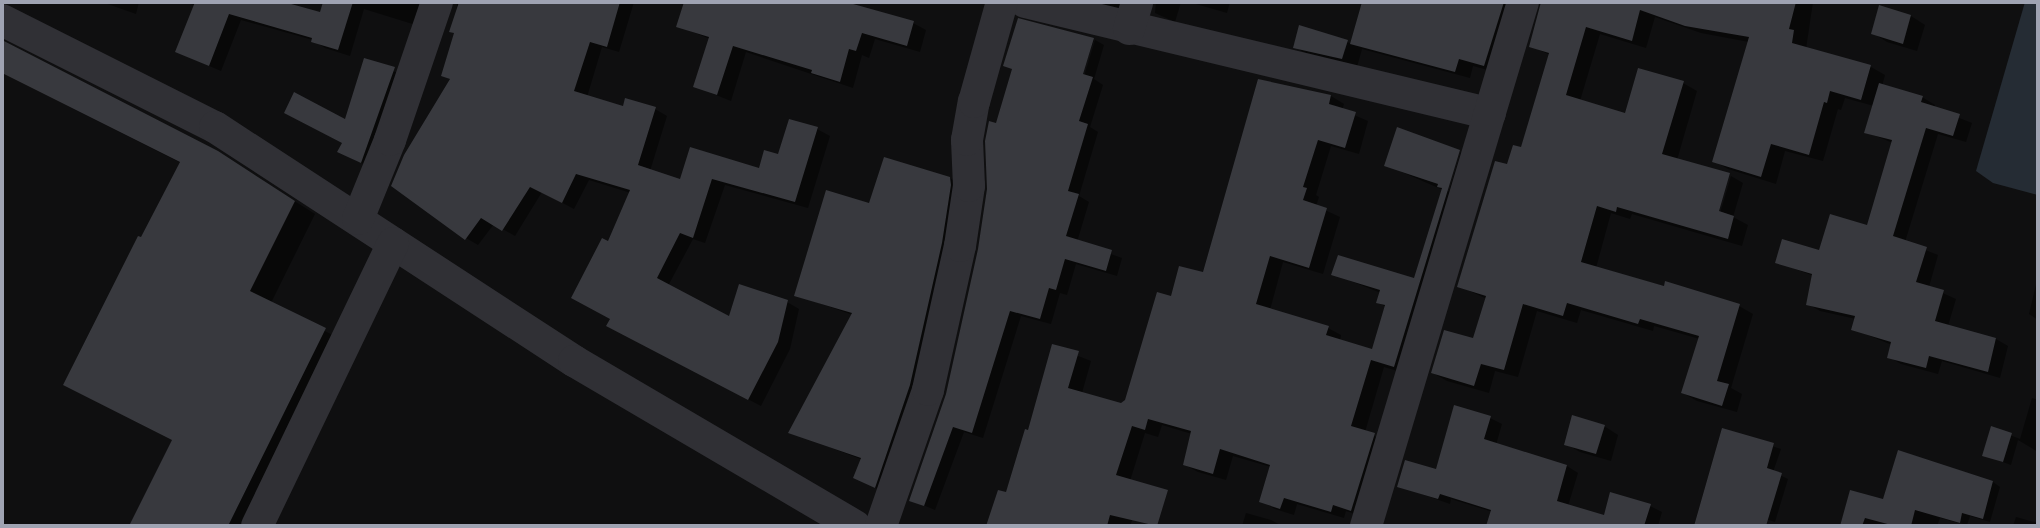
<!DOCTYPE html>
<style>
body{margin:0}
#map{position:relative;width:2040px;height:528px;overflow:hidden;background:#0f0f10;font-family:"IBM Plex Sans",sans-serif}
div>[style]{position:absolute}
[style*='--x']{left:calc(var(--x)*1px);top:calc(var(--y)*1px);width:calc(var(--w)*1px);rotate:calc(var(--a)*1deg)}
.water>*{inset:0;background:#252c34}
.shadow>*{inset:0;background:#0007}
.building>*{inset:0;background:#38393e}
.minor>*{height:32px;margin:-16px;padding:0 16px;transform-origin:16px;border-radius:16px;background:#303035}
span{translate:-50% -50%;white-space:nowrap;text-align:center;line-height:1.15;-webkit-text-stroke:5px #0a0a0b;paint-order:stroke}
.frame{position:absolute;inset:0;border:4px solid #9fa3b2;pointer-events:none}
</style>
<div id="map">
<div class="water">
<i style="clip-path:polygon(2025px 2px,2038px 2px,2038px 195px,1993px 183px,1976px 171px)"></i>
</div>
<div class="shadow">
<i style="clip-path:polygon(102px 2px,139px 2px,136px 14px)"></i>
<i style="clip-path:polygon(184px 2px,277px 2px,321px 14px,325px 2px,433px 2px,419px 26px,364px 9px,350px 56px,325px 48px,313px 40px,241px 20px,221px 71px,177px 52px,195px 5px)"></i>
<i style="clip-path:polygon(457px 2px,634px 2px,619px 52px,602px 47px,587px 97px,624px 108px,655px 109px,667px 116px,650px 171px,681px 181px,760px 170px,817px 129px,830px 136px,808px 208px,725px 185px,705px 243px,693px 239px,668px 286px,730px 319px,787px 302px,799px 309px,790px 349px,761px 406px,621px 333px,612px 318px,609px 244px,631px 193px,589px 180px,574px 209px,542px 192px,515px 236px,494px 224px,478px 245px,466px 238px,451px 80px,443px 75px,456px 34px)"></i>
<i style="clip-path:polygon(686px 2px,726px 5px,727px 2px,839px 2px,913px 23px,926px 30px,920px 52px,875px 39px,869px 58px,862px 55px,853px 88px,746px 52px,731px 101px,696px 87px,710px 39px,678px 26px)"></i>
<i style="clip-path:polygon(1089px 2px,1135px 2px,1131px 12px)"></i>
<i style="clip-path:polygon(1156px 2px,1181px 2px,1175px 22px,1155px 13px)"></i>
<i style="clip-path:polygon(1189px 2px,1230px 2px,1227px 13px)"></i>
<i style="clip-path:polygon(1364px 2px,1411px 2px,1440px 12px,1443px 2px,1522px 2px,1499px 73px,1473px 66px,1470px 78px,1362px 49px,1357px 67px,1309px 55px,1295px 47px,1347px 42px,1352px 44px)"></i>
<i style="clip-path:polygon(1542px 2px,1813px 2px,1806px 49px,1871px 67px,1885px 75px,1882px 86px,1922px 97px,1935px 105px,1934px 108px,1972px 123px,1966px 142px,1938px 134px,1905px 242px,1938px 255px,1929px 287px,1956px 299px,1948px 326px,1996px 339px,2008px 346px,2000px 378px,1942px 361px,1938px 374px,1901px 364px,1889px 357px,1892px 345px,1853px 329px,1856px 319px,1820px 311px,1808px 304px,1814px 276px,1777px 262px,1820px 252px,1868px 227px,1893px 143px,1866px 132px,1874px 106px,1845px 98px,1841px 110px,1838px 109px,1823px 161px,1785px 151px,1776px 184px,1728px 169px,1714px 161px,1749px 42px,1701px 33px,1655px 17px,1646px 48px,1600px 34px,1580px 101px,1626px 115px,1683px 83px,1697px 91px,1677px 160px,1731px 175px,1727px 175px,1715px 219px,1718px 220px,1731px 176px,1743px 183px,1733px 217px,1748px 225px,1742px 246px,1632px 214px,1630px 219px,1611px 213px,1596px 268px,1739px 306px,1753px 314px,1731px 388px,1742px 394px,1737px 412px,1697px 401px,1683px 393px,1700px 339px,1654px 326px,1653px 331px,1581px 310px,1577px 323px,1537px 311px,1518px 377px,1495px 371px,1489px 393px,1447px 381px,1433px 373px,1474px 340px,1487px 299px,1459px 286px,1508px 167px,1522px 149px,1550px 55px,1531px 46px)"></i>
<i style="clip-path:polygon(1880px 7px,1911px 16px,1925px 25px,1917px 51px,1887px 42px,1873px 33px)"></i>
<i style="clip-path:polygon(1019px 21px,1094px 40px,1079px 82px,1082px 83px,1095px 40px,1104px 45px,1094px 79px,1103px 85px,1090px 127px,1098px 132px,1079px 196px,1089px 202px,1077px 242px,1122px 258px,1117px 276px,1076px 264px,1067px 295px,1060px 293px,1051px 324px,1021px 316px,983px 438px,964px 432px,935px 510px,911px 500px,948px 394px,980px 249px,997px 125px,1014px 70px)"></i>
<i style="clip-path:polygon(2px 42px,217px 152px,315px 214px,271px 303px,346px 342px,255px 526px,131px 526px,173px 440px,142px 240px,181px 163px,2px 73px)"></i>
<i style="clip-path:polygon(365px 60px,408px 77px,374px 169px,353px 159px,344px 143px,346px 122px)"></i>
<i style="clip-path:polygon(1259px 81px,1331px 96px,1344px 104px,1342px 110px,1368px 121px,1359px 154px,1331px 146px,1316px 195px,1319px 197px,1316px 206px,1340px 217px,1323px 274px,1283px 262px,1270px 310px,1328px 328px,1341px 335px,1340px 341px,1373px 351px,1386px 307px,1378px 302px,1381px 293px,1333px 274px,1339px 257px,1415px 280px,1443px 190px,1386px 165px,1398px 129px,1457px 151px,1445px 191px,1449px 191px,1461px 152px,1472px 159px,1408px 374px,1384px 367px,1365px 432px,1387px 442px,1365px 517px,1346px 511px,1344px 518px,1297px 504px,1294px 515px,1275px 509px,1261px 501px,1271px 467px,1233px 456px,1226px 480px,1198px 472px,1185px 465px,1192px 434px,1162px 425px,1158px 437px,1145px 433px,1130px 481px,1144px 489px,1130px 526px,988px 526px,999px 492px,1007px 495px,1026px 431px,1029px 432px,1053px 346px,1091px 361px,1082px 393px,1121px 404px,1126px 401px,1158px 294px,1173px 298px,1180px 268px,1204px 274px)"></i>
<i style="clip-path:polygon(950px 178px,961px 185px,921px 392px,886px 493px,855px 478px,863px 460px,790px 432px,853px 315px,796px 295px,871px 205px)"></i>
<i style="clip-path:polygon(2038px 276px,2038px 320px,2029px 314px)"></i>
<i style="clip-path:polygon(2032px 398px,2038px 400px,2038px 452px,2018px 440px,2011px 465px,1984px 455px,1992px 428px,2020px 439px)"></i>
<i style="clip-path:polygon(1490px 418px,1502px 424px,1496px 445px,1567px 466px,1578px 473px,1568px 506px,1605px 517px,1650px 506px,1662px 512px,1658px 526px,1488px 526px,1493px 512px,1451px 499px,1450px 504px,1399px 486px,1437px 472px)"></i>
<i style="clip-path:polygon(1604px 426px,1618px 435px,1611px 461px,1580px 452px,1566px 444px)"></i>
<i style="clip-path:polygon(1723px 430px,1781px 449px,1773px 472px,1788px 479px,1775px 522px,1757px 516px,1754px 526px,1696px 526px)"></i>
<i style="clip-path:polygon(1993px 482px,2000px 487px,1990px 522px,1970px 516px,1967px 525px,1940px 518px,1937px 526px,1840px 526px,1851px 492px,1884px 501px)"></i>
<i style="clip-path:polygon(1246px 513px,1271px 520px,1282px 526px,1242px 526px)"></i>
<i style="clip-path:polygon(2016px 517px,2038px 523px,2038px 526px,2013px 526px)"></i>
</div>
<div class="building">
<i style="clip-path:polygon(195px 2px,284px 2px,320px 12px,323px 2px,353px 2px,338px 50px,311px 42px,312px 38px,229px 14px,209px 66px,175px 52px)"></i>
<i style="clip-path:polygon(459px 2px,620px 2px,607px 47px,590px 42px,574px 91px,623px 106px,625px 98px,656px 107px,638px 165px,680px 179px,690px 147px,759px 168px,764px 150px,778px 154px,789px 119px,818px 127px,795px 202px,712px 179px,693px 238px,680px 233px,657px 278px,729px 316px,739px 284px,788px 300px,778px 342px,748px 400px,606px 326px,610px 319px,571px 298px,602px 238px,608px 241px,630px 190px,576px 174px,562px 203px,530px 187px,502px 231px,481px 218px,465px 240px,391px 186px,404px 155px,450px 79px,441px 76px,454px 33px,449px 32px)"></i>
<i style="clip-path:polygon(684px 2px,846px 2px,914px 21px,907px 46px,862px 33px,856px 51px,849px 49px,840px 82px,811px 73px,812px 70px,733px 46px,717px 95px,693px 87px,709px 37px,676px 27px)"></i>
<i style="clip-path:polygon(1362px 2px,1504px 2px,1484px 66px,1459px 59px,1455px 72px,1350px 44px)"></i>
<i style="clip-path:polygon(1541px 2px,1796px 2px,1789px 29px,1794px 30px,1792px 43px,1871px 65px,1861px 100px,1830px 91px,1827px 103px,1824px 102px,1809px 155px,1771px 144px,1761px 177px,1712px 162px,1749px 37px,1685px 26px,1640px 10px,1632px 41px,1586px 27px,1566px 95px,1625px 113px,1638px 68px,1684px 81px,1662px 154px,1730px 173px,1719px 211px,1734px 216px,1728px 239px,1617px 207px,1616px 212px,1597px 206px,1581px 262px,1664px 286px,1665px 281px,1740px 304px,1717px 381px,1729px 384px,1722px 406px,1681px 393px,1699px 336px,1640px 319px,1638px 324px,1567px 303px,1563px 316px,1523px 304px,1504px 370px,1481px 364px,1474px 386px,1431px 373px,1444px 330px,1473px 338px,1486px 296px,1457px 287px,1495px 161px,1507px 164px,1513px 145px,1521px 147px,1549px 53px,1529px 47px)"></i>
<i style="clip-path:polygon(1879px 5px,1911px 15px,1903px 44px,1871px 34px)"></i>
<i style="clip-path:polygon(1018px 18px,1094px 38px,1083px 74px,1093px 77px,1079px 121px,1088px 124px,1068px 191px,1079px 194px,1066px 236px,1112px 250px,1106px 271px,1065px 259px,1056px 290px,1049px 288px,1040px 319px,1010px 311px,972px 433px,953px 427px,924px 506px,909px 501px,946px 394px,978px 249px,987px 189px,985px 141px,989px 121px,996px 123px,1012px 69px,1003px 66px)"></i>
<i style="clip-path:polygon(1299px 25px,1348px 40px,1342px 59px,1293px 48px)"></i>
<i style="clip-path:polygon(2px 40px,218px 151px,295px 201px,250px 291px,326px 328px,228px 526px,129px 526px,172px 440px,63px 385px,138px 236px,141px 237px,180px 162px,2px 73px)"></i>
<i style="clip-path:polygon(364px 58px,395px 67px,361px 163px,337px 152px,342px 143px,284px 113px,294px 92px,345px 119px)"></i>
<i style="clip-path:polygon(1258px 79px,1331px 95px,1329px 104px,1356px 112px,1345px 148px,1318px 140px,1303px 187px,1307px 188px,1303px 200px,1327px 208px,1309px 268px,1270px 256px,1256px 304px,1329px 326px,1326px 335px,1372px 349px,1385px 305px,1376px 303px,1380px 290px,1331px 275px,1338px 255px,1414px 278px,1442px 188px,1437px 187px,1438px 184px,1384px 166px,1397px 127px,1460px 150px,1394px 367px,1371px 360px,1351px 426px,1375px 433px,1351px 511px,1333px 505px,1331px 512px,1284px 498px,1280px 509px,1259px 502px,1270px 465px,1220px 449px,1213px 474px,1183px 465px,1191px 431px,1148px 419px,1145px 430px,1132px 426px,1116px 475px,1168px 490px,1157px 526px,1110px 515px,1107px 526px,986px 526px,998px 490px,1006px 492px,1025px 429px,1028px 430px,1052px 344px,1079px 351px,1068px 388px,1121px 403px,1125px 400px,1157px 292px,1171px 296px,1179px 266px,1203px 272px)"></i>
<i style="clip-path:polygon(1879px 83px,1923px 96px,1921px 102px,1960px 114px,1953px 136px,1926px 128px,1893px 236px,1927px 247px,1916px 282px,1944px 290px,1935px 321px,1996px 338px,1988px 372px,1929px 356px,1926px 368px,1887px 358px,1891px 342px,1851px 330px,1855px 316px,1806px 305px,1812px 274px,1775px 263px,1782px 239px,1819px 250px,1830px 214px,1867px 225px,1892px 140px,1864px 133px)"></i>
<i style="clip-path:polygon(884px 157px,950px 177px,951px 185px,942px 243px,910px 385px,875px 488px,853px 478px,861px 458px,788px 433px,852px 313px,794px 296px,826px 190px,869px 203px)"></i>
<i style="clip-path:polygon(1454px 405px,1491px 416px,1484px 439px,1567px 465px,1557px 501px,1604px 515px,1610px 492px,1651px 504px,1644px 526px,1486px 526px,1491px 510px,1440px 494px,1438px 499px,1397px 487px,1405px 460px,1436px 469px)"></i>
<i style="clip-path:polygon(1572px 415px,1605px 425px,1596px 454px,1564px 445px)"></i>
<i style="clip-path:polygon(1991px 426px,2012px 433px,2003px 462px,1982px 456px)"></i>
<i style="clip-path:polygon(1722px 428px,1774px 443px,1767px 468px,1782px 473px,1766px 526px,1694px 526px)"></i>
<i style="clip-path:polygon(1898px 450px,1993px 481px,1983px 519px,1962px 513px,1960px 523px,1915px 510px,1911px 526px,1895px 526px,1865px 518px,1862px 526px,1840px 526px,1850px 490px,1883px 499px)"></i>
</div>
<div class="minor">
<i style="--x:1025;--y:2;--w:478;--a:13.5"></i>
<i style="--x:2;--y:20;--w:238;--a:26.7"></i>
<i style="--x:215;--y:127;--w:429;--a:33.1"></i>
<i style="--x:574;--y:361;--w:326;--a:30.4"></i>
<i style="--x:1129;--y:29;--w:28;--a:-73"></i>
<i style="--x:358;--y:219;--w:85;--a:-67.9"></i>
<i style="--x:390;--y:140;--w:146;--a:-71.2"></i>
<i style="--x:257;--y:526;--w:314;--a:-64.3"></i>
<i style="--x:881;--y:526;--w:144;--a:-70.9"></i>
<i style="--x:928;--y:390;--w:148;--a:-77.5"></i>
<i style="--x:960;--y:246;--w:61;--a:-81.5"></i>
<i style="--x:969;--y:186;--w:46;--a:-92.5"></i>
<i style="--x:967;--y:140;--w:39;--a:-80"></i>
<i style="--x:974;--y:102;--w:104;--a:-74.4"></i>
<i style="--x:1366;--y:526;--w:547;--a:-73.32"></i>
</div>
<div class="frame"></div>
</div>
